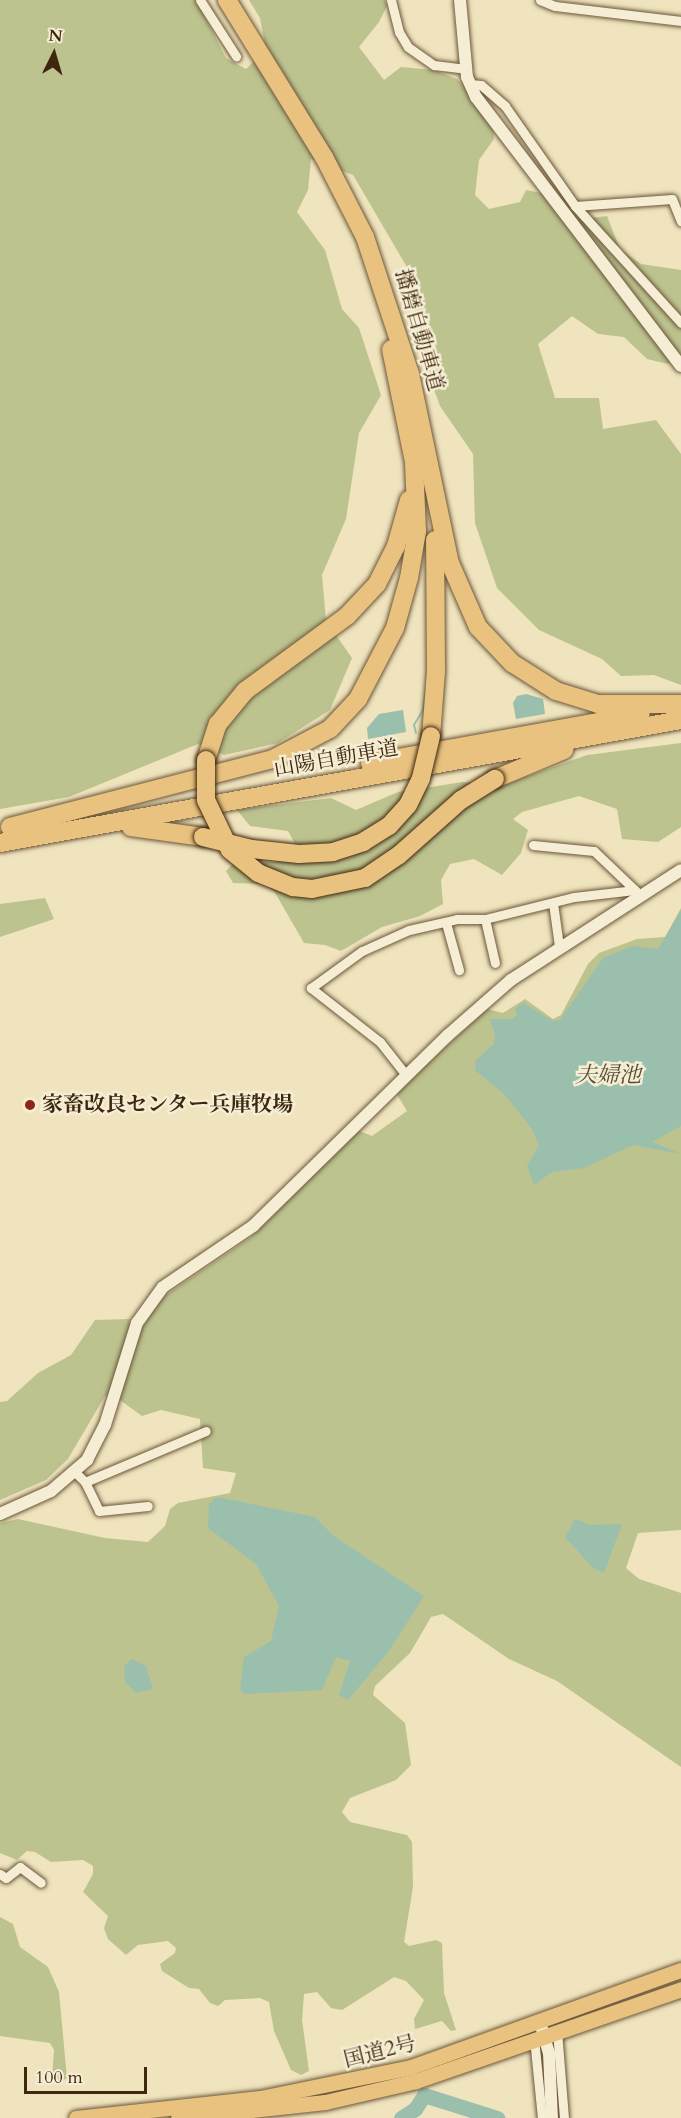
<!DOCTYPE html>
<meta charset="utf-8">
<style>
body{margin:0}
#map{position:relative;width:681px;height:2118px;overflow:hidden;background:#efe4bd;font-family:Cardo,"Noto Serif JP",serif}
div>[style]{position:absolute}
[style*='--x']{left:calc(var(--x)*1px);top:calc(var(--y)*1px);width:calc(var(--w)*1px);rotate:calc(var(--a)*1deg)}
.green>*{inset:0;background:#bcc38f}
.water>*{inset:0;background:#9abfad}
.stream>*{height:2px;margin:-1px;padding:0 1px;transform-origin:1px;border-radius:1px;background:#9abfad}
.river>*{height:15px;margin:-7.5px;padding:0 7.5px;transform-origin:7.5px;border-radius:7.5px;background:#9abfad}
.roads{filter:drop-shadow(0 0 2px #6b563a) drop-shadow(0 0 2px #6b563a)}
.minor>*{height:9px;margin:-4.5px;padding:0 4.5px;transform-origin:4.5px;border-radius:4.5px;background:#f5edd4}
.tertiary>*{height:12px;margin:-6px;padding:0 6px;transform-origin:6px;border-radius:6px;background:#f5edd4}
.trunk>*{height:15px;margin:-7.5px;padding:0 7.5px;transform-origin:7.5px;border-radius:7.5px;background:#e8c27e}
.motorway>*{height:18px;margin:-9px;padding:0 9px;transform-origin:9px;border-radius:9px;background:#e8c27e}
.bridges{filter:drop-shadow(0 0 2px #3f260f) drop-shadow(0 0 2px #3f260f)}
.motorway-bridge>*{height:18px;margin:-9px;padding:0 9px;transform-origin:9px;border-radius:9px;background:#e8c27e}
.dots>*{width:16px;height:16px;translate:-50% -50%;box-sizing:border-box;border:3px solid #f5edd4;border-radius:50%}
span{translate:-50% -50%;white-space:nowrap;text-align:center;line-height:1.15;-webkit-text-stroke:5px #f5edd4;paint-order:stroke}
.street-label{font-size:21px;color:#3f260f}
.poi-label{font-size:21px;color:#3f260f;font-weight:700}
.left{translate:0 -50%;text-align:left}
.water-label{font-size:22px;color:#564c36;font-style:italic}
.north{position:absolute;left:24px;top:24px;width:60px;height:60px;-webkit-text-stroke:4px #f5edd4;paint-order:stroke;rotate:5deg;font-size:16px;font-weight:700;line-height:24px;text-align:center;color:#3f260f}
.north::after{content:'';display:block;margin:auto;width:21px;height:27px;background:#3f260f;clip-path:polygon(50% 0,100% 100%,50% 72%,0 100%)}
.scale{position:absolute;left:24px;top:2067px;width:123px;height:27px;box-sizing:border-box;border:3px solid #3f260f;border-top:0;padding-left:8px;font-size:18px;line-height:21px;white-space:nowrap;color:#3f260f;-webkit-text-stroke:4px #f5edd4;paint-order:stroke}
</style>
<div id="map">
<div class="green">
<i style="clip-path:polygon(0 0,196px 0,226px 58px,246px 69px,266px 50px,260px 18px,249px 0,385px 0,387px 6px,379px 22px,359px 47px,384px 80px,401px 67px,434px 70px,457px 79px,465px 87px,493px 128px,494px 139px,479px 160px,475px 195px,489px 209px,520px 202px,526px 190px,541px 193px,565px 221px,607px 216px,620px 249px,641px 264px,681px 270px,681px 354px,668px 364px,647px 359px,624px 337px,598px 334px,572px 316px,538px 344px,555px 398px,599px 398px,603px 429px,656px 420px,681px 454px,681px 685px,654px 675px,621px 676px,602px 659px,539px 630px,497px 588px,475px 523px,473px 454px,440px 406px,418px 345px,411px 274px,353px 175px,311px 159px,308px 190px,297px 212px,325px 250px,342px 309px,359px 328px,381px 395px,359px 433px,346px 519px,322px 575px,326px 621px,352px 658px,330px 710px,278px 743px,224px 755px,198px 744px,69px 797px,0 809px)"></i>
<i style="clip-path:polygon(681px 743px,681px 827px,658px 842px,622px 839px,617px 809px,579px 796px,522px 812px,513px 819px,528px 830px,521px 853px,502px 875px,474px 859px,450px 864px,441px 880px,443px 904px,420px 916px,382px 927px,341px 951px,325px 945px,304px 943px,274px 891px,263px 884px,233px 883px,226px 871px,234px 863px,275px 862px,302px 856px,288px 831px,250px 826px,237px 810px,331px 798px,356px 810px,398px 792px,463px 782px,500px 786px,587px 755px)"></i>
<i style="clip-path:polygon(45px 898px,54px 919px,0 937px,0 904px)"></i>
<i style="clip-path:polygon(681px 908px,681px 1530px,638px 1533px,626px 1568px,639px 1579px,681px 1593px,681px 1767px,557px 1681px,509px 1659px,443px 1614px,431px 1617px,410px 1653px,375px 1686px,373px 1695px,405px 1723px,411px 1765px,396px 1780px,350px 1798px,342px 1812px,350px 1822px,407px 1835px,412px 1842px,413px 1887px,404px 1942px,409px 1946px,436px 1940px,442px 1943px,444px 1993px,456px 2030px,451px 2031px,442px 2021px,415px 2029px,414px 2019px,424px 2000px,406px 1981px,394px 1977px,342px 2010px,331px 2008px,317px 1992px,304px 1994px,302px 2020px,309px 2071px,301px 2075px,291px 2070px,274px 2031px,269px 2002px,260px 1998px,225px 2000px,218px 2006px,210px 2003px,199px 1989px,189px 1988px,162px 1971px,160px 1964px,175px 1953px,176px 1948px,168px 1941px,138px 1945px,126px 1955px,108px 1939px,104px 1928px,108px 1916px,83px 1892px,93px 1874px,93px 1866px,83px 1860px,51px 1862px,35px 1852px,27px 1851px,17px 1860px,0 1853px,0 1523px,18px 1519px,105px 1538px,148px 1542px,165px 1526px,170px 1509px,178px 1503px,230px 1493px,236px 1473px,203px 1468px,200px 1419px,161px 1410px,142px 1416px,120px 1400px,105px 1396px,68px 1459px,46px 1480px,0 1500px,0 1402px,7px 1401px,38px 1373px,71px 1355px,95px 1320px,130px 1319px,128px 1338px,139px 1331px,160px 1299px,250px 1238px,357px 1130px,372px 1136px,407px 1111px,396px 1093px,487px 1009px,503px 1013px,525px 999px,553px 1019px,561px 1015px,588px 964px,599px 953px,637px 939px,665px 937px)"></i>
<i style="clip-path:polygon(0 1917px,13px 1924px,20px 1947px,48px 1967px,59px 1992px,67px 2078px,61px 2082px,52px 2080px,54px 2050px,50px 2043px,0 2036px)"></i>
</div>
<div class="water">
<i style="clip-path:polygon(526px 694px,543px 699px,545px 714px,516px 719px,513px 703px,517px 696px)"></i>
<i style="clip-path:polygon(403px 710px,406px 732px,368px 739px,367px 728px,379px 714px)"></i>
<i style="clip-path:polygon(681px 910px,681px 1126px,652px 1142px,681px 1154px,633px 1145px,584px 1168px,552px 1172px,534px 1185px,527px 1165px,539px 1146px,532px 1129px,505px 1095px,475px 1070px,476px 1060px,494px 1044px,495px 1034px,490px 1019px,512px 1019px,517px 1015px,515px 1009px,523px 1003px,553px 1021px,560px 1020px,603px 958px,632px 946px,658px 949px)"></i>
<i style="clip-path:polygon(217px 1497px,315px 1517px,334px 1536px,424px 1596px,389px 1651px,348px 1700px,339px 1695px,350px 1661px,336px 1657px,322px 1690px,245px 1694px,240px 1689px,244px 1657px,271px 1641px,279px 1606px,256px 1564px,208px 1528px,209px 1504px)"></i>
<i style="clip-path:polygon(575px 1519px,590px 1525px,622px 1524px,604px 1573px,593px 1568px,565px 1537px)"></i>
<i style="clip-path:polygon(132px 1659px,146px 1666px,153px 1689px,136px 1693px,125px 1682px,124px 1666px)"></i>
</div>
<div class="stream">
<i style="--x:416;--y:733;--w:8;--a:-104"></i>
<i style="--x:414;--y:725;--w:17;--a:-59"></i>
<i style="--x:423;--y:710;--w:22;--a:-82"></i>
</div>
<div class="river">
<i style="--x:401;--y:2118;--w:17;--a:-33"></i>
<i style="--x:415;--y:2109;--w:17;--a:-57"></i>
<i style="--x:424;--y:2095;--w:77;--a:17.5"></i>
</div>
<div class="roads">
<div class="minor">
<i style="--x:200;--y:0;--w:67;--a:57.3"></i>
<i style="--x:391;--y:0;--w:33;--a:76"></i>
<i style="--x:399;--y:32;--w:17;--a:59"></i>
<i style="--x:408;--y:47;--w:32;--a:35"></i>
<i style="--x:434;--y:65;--w:32;--a:7"></i>
<i style="--x:540;--y:0;--w:16;--a:22"></i>
<i style="--x:555;--y:6;--w:127;--a:6.8"></i>
<i style="--x:469;--y:84;--w:12;--a:5"></i>
<i style="--x:481;--y:85;--w:32;--a:41"></i>
<i style="--x:505;--y:106;--w:122;--a:55"></i>
<i style="--x:575;--y:206;--w:97;--a:-4.1"></i>
<i style="--x:672;--y:199;--w:24;--a:68"></i>
<i style="--x:575;--y:206;--w:158;--a:47.8"></i>
<i style="--x:533;--y:845;--w:61;--a:5.6"></i>
<i style="--x:594;--y:851;--w:59;--a:43.6"></i>
<i style="--x:553;--y:903;--w:43;--a:82.1"></i>
<i style="--x:485;--y:919;--w:45;--a:77.2"></i>
<i style="--x:446;--y:923;--w:49;--a:74.5"></i>
<i style="--x:406;--y:1075;--w:42;--a:-128.2"></i>
<i style="--x:380;--y:1042;--w:88;--a:-142"></i>
<i style="--x:311;--y:988;--w:63;--a:-36"></i>
<i style="--x:362;--y:951;--w:51;--a:-24.1"></i>
<i style="--x:409;--y:930;--w:49;--a:-12.9"></i>
<i style="--x:457;--y:919;--w:28;--a:0"></i>
<i style="--x:485;--y:919;--w:92;--a:-13.9"></i>
<i style="--x:574;--y:897;--w:61;--a:-6.5"></i>
<i style="--x:76;--y:1473;--w:13;--a:45"></i>
<i style="--x:85;--y:1482;--w:131;--a:-22.9"></i>
<i style="--x:85;--y:1482;--w:32;--a:64"></i>
<i style="--x:99;--y:1511;--w:49;--a:-5.8"></i>
<i style="--x:0;--y:1874;--w:7;--a:34"></i>
<i style="--x:6;--y:1878;--w:18;--a:-38"></i>
<i style="--x:20;--y:1867;--w:26;--a:37"></i>
<i style="--x:557;--y:2031;--w:87;--a:85.4"></i>
<i style="--x:534;--y:2038;--w:80;--a:84.3"></i>
</div>
<div class="tertiary">
<i style="--x:460;--y:0;--w:77;--a:84.8"></i>
<i style="--x:467;--y:77;--w:22;--a:66"></i>
<i style="--x:476;--y:97;--w:338;--a:52.7"></i>
<i style="--x:0;--y:1514;--w:56;--a:-24.3"></i>
<i style="--x:51;--y:1491;--w:48;--a:-40.7"></i>
<i style="--x:87;--y:1460;--w:39;--a:-63"></i>
<i style="--x:105;--y:1425;--w:107;--a:-72.6"></i>
<i style="--x:137;--y:1323;--w:44;--a:-54.2"></i>
<i style="--x:163;--y:1287;--w:109;--a:-34.1"></i>
<i style="--x:253;--y:1226;--w:272;--a:-44.4"></i>
<i style="--x:447;--y:1036;--w:85;--a:-41.2"></i>
<i style="--x:511;--y:980;--w:202;--a:-32.9"></i>
<i style="--x:540;--y:2022;--w:32;--a:74"></i>
<i style="--x:549;--y:2053;--w:65;--a:87.4"></i>
</div>
<div class="trunk">
<i style="--x:76;--y:2118;--w:185;--a:-6.2"></i>
<i style="--x:260;--y:2098;--w:154;--a:-11.6"></i>
<i style="--x:411;--y:2067;--w:287;--a:-19.8"></i>
<i style="--x:178;--y:2118;--w:148;--a:-6.2"></i>
<i style="--x:325;--y:2102;--w:93;--a:-13"></i>
<i style="--x:416;--y:2081;--w:281;--a:-19.1"></i>
</div>
<div class="motorway">
<i style="--x:227;--y:0;--w:185;--a:58.3"></i>
<i style="--x:324;--y:157;--w:90;--a:62.9"></i>
<i style="--x:365;--y:237;--w:144;--a:71.8"></i>
<i style="--x:410;--y:374;--w:193;--a:78.1"></i>
<i style="--x:450;--y:563;--w:70;--a:66.4"></i>
<i style="--x:478;--y:627;--w:50;--a:46.6"></i>
<i style="--x:512;--y:663;--w:52;--a:32.5"></i>
<i style="--x:556;--y:691;--w:44;--a:17.2"></i>
<i style="--x:598;--y:704;--w:83;--a:0"></i>
<i style="--x:431;--y:736;--w:65;--a:-85.6"></i>
<i style="--x:436;--y:671;--w:131;--a:-90.4"></i>
<i style="--x:206;--y:760;--w:38;--a:-72"></i>
<i style="--x:218;--y:724;--w:43;--a:-50.7"></i>
<i style="--x:245;--y:691;--w:127;--a:-36.3"></i>
<i style="--x:347;--y:616;--w:44;--a:-46.8"></i>
<i style="--x:377;--y:584;--w:42;--a:-63.4"></i>
<i style="--x:396;--y:546;--w:48;--a:-74.2"></i>
<i style="--x:370;--y:763;--w:275;--a:-10.2"></i>
<i style="--x:495;--y:779;--w:75;--a:-22.8"></i>
<i style="--x:10;--y:827;--w:272;--a:-14.5"></i>
<i style="--x:273;--y:759;--w:64;--a:-27.8"></i>
<i style="--x:330;--y:729;--w:41;--a:-47"></i>
<i style="--x:358;--y:699;--w:80;--a:-62.5"></i>
<i style="--x:395;--y:628;--w:52;--a:-74.4"></i>
<i style="--x:409;--y:578;--w:48;--a:-80.3"></i>
<i style="--x:417;--y:531;--w:69;--a:-92.5"></i>
<i style="--x:414;--y:462;--w:115;--a:-101.5"></i>
<i style="--x:131;--y:827;--w:73;--a:7.9"></i>
<i style="--x:0;--y:843;--w:692;--a:-10.24"></i>
</div>
</div>
<div class="bridges">
<div class="motorway-bridge">
<i style="--x:206;--y:760;--w:40;--a:90"></i>
<i style="--x:206;--y:800;--w:55;--a:64.4"></i>
<i style="--x:230;--y:850;--w:36;--a:39"></i>
<i style="--x:258;--y:873;--w:38;--a:22"></i>
<i style="--x:293;--y:887;--w:19;--a:6"></i>
<i style="--x:312;--y:889;--w:54;--a:-11.7"></i>
<i style="--x:365;--y:878;--w:41;--a:-34.1"></i>
<i style="--x:399;--y:855;--w:83;--a:-41.6"></i>
<i style="--x:461;--y:800;--w:40;--a:-32"></i>
<i style="--x:203;--y:837;--w:50;--a:13.8"></i>
<i style="--x:252;--y:849;--w:47;--a:6.1"></i>
<i style="--x:299;--y:854;--w:34;--a:-3"></i>
<i style="--x:333;--y:852;--w:32;--a:-18"></i>
<i style="--x:363;--y:842;--w:31;--a:-32"></i>
<i style="--x:389;--y:826;--w:28;--a:-48"></i>
<i style="--x:408;--y:805;--w:30;--a:-64"></i>
<i style="--x:421;--y:778;--w:43;--a:-76.6"></i>
</div>
</div>
<div class="dots">
<i style="left:30px;top:1105px;background:#8f2418"></i>
</div>
<div class="street-label">
<span style="left:419px;top:330px;rotate:74deg">播磨自動車道</span>
<span style="left:336px;top:759px;rotate:-10deg">山陽自動車道</span>
<span style="left:380px;top:2052px;rotate:-14deg">国道2号</span>
</div>
<div class="poi-label">
<span class="left" style="left:42px;top:1105px">家畜改良センター兵庫牧場</span>
</div>
<div class="water-label">
<span style="left:608px;top:1076px">夫婦池</span>
</div>
<div class="north">N</div>
<div class="scale">100 m</div>
</div>
